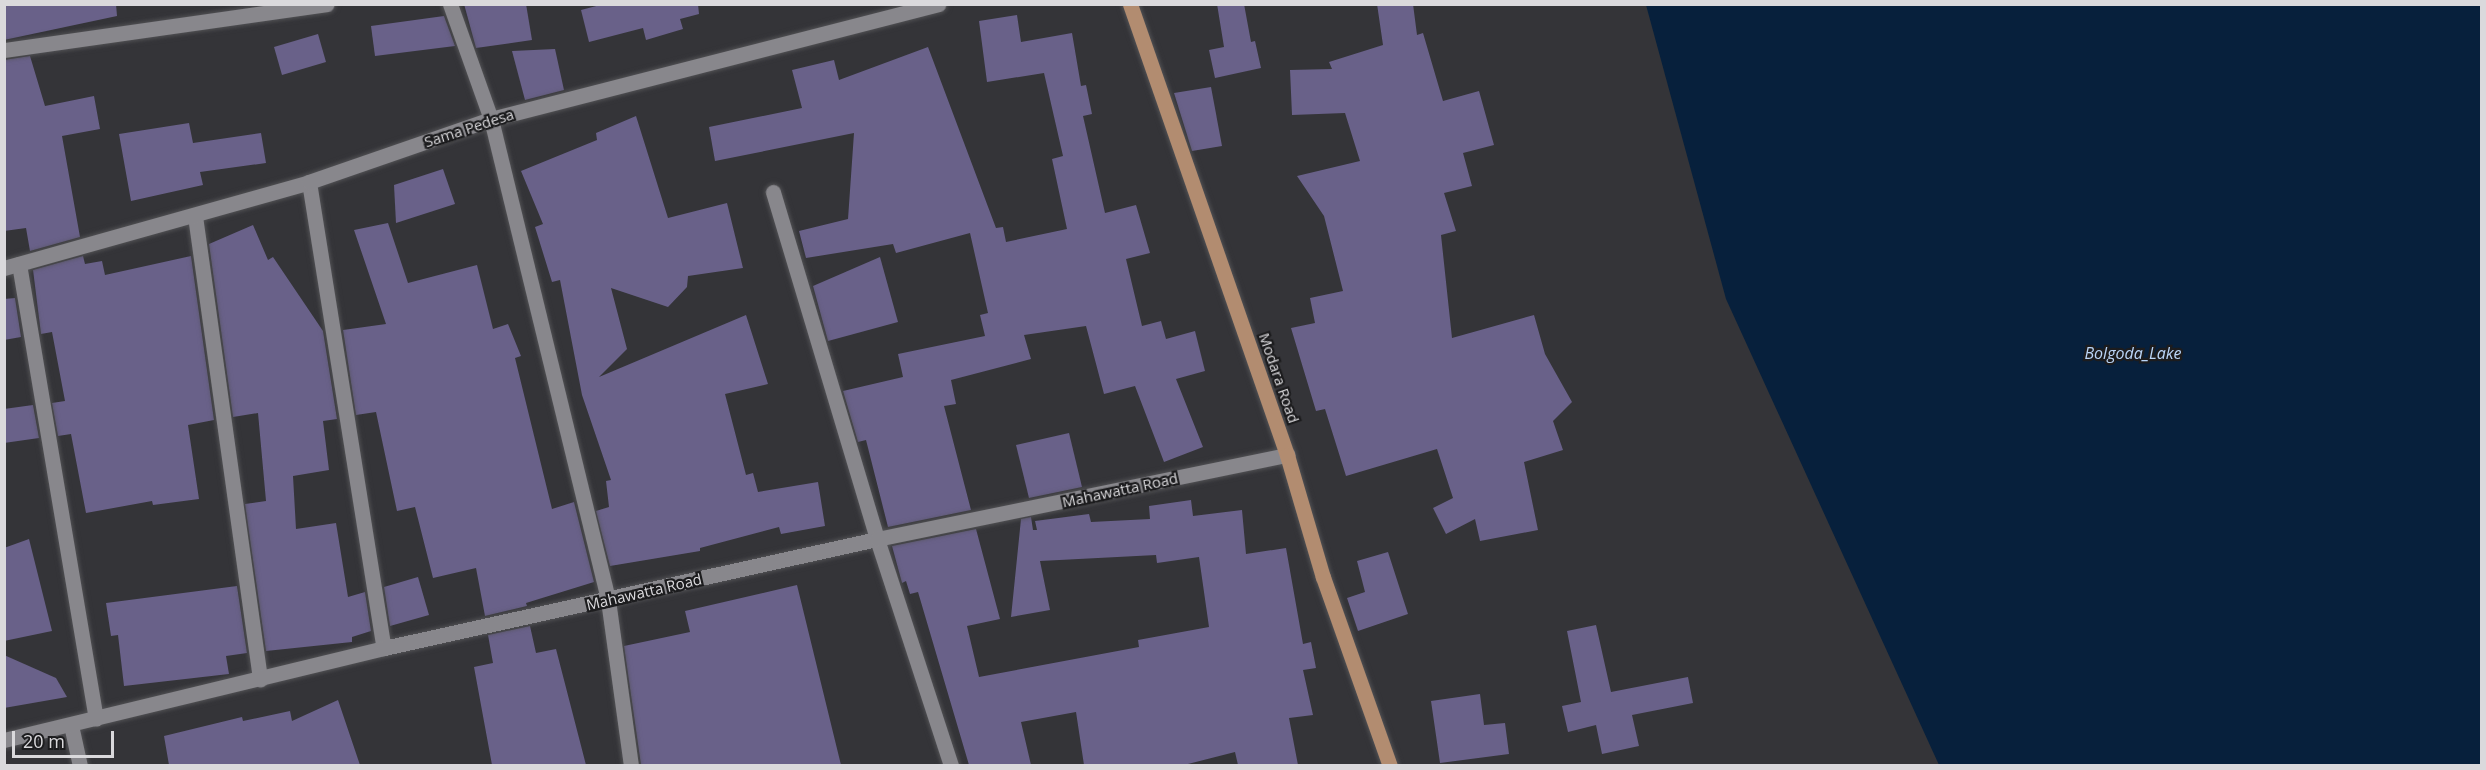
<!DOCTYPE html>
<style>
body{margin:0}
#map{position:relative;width:2486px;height:770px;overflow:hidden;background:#343438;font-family:"Open Sans",sans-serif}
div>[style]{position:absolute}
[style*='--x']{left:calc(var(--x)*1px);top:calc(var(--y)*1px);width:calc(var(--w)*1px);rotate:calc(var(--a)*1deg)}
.water>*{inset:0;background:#07203c}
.building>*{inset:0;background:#696189}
.roads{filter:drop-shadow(0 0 2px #515154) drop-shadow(0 0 2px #515154)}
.street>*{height:15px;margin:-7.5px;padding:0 7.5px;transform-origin:7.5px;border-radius:7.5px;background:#88878c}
.primary>*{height:15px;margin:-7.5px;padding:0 7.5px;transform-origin:7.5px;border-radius:7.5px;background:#b28c70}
span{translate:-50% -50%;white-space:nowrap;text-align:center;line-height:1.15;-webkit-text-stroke:4.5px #1c1c1e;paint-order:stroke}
.street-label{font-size:15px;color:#dad9dc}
.water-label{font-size:16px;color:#bad5f7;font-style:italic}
.frame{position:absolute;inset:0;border:6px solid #dad9dc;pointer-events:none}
.scale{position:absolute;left:12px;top:731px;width:102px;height:27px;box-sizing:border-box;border:3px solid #dad9dc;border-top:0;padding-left:8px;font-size:18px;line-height:21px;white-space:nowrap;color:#dad9dc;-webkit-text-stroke:4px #1c1c1e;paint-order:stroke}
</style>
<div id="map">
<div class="water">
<i style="clip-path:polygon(1646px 5px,2481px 5px,2481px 765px,1939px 765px,1726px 299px)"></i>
</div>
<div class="building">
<i style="clip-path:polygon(4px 4px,116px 4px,117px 16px,4px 40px)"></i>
<i style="clip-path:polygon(464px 4px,526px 4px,532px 40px,476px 48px)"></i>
<i style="clip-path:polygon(604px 4px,698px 4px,699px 14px,680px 19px,683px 29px,646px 40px,643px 28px,589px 42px,581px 10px)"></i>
<i style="clip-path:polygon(1217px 4px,1244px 4px,1251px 42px,1255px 41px,1261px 68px,1215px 78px,1209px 50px,1224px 47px)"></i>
<i style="clip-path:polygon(1377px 4px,1413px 4px,1417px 35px,1423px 33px,1443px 101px,1479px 91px,1494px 145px,1463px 153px,1472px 186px,1444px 193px,1456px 231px,1441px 235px,1452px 338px,1534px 315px,1545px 354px,1572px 402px,1553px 421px,1563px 450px,1524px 462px,1538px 530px,1480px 541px,1475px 519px,1446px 534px,1433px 508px,1453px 498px,1437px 449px,1346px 476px,1325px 409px,1316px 411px,1291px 328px,1315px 323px,1310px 298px,1343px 291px,1324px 216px,1297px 176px,1360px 161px,1345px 113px,1292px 115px,1290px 70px,1332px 69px,1329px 62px,1383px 45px)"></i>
<i style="clip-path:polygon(1017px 15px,1021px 42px,1072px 33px,1081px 86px,1086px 85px,1092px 114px,1083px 116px,1105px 213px,1136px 205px,1150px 253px,1126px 259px,1142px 326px,1161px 321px,1166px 339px,1195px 331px,1205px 371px,1176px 379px,1203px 447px,1164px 462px,1135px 386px,1104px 394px,1086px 326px,1024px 335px,1031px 359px,951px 380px,956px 404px,944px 406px,971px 510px,888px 527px,866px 440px,858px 442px,843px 391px,903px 377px,898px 354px,985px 336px,980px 315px,988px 313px,970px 233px,896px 253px,893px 244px,806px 258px,799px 231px,848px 219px,854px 133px,715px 161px,709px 127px,802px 108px,792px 70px,834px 60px,839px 80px,928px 47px,996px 228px,1003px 227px,1006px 242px,1067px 229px,1052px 159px,1063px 156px,1044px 73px,987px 82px,979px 21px)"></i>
<i style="clip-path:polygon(444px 16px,455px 46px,375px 56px,371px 26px)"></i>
<i style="clip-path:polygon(318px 34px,326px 62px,282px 75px,274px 47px)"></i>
<i style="clip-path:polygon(555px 49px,564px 90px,525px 100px,512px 51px)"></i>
<i style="clip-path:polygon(30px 56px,45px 106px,94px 96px,100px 129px,62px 136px,80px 237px,30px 251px,26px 228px,4px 231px,4px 60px)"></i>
<i style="clip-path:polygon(1211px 87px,1222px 146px,1192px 151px,1174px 93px)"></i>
<i style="clip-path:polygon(636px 116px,668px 218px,727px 203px,743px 268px,688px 276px,687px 287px,668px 307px,611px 288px,627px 349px,599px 377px,746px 315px,768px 384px,725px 394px,746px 475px,753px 473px,758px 492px,818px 482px,825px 526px,781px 534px,779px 527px,700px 548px,700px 551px,610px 566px,596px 511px,609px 507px,606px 481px,611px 480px,582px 395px,560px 280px,552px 282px,535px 227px,543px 224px,521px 171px,597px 140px,596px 133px)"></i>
<i style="clip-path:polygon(189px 123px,193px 143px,261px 133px,266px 163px,200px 172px,203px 185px,131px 201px,119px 134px)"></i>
<i style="clip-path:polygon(443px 169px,455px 204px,396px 223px,394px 185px)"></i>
<i style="clip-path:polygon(388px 223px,408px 283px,477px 265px,493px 329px,508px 324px,521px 356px,515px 358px,552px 509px,574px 502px,594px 582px,526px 603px,527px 606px,485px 616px,476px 568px,433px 578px,415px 507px,397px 511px,376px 412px,356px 415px,343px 330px,386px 324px,354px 230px)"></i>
<i style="clip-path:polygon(253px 225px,268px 260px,273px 257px,323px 331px,337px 419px,323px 421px,329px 470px,293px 476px,296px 529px,336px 523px,348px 597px,365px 592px,371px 631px,352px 637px,352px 642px,266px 651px,245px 504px,266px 501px,258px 413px,233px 417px,209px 244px)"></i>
<i style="clip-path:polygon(83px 256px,85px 264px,102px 261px,105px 275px,191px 256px,214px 420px,188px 425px,199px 499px,153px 505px,152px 501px,86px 513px,71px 434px,58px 436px,52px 403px,65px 401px,52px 332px,41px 334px,33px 270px)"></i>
<i style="clip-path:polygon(880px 257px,898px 322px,828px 341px,813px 286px)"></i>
<i style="clip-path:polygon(15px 298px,21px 337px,4px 340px,4px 299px)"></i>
<i style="clip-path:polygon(33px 405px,39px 438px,4px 443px,4px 409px)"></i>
<i style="clip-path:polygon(1069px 433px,1082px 487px,1029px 498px,1016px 445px)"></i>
<i style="clip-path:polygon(1191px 500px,1193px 516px,1242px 510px,1246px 554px,1286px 548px,1303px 644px,1311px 642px,1316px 668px,1303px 670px,1313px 715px,1289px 718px,1298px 765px,1238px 765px,1235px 752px,1184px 765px,1084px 765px,1076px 712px,1021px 722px,1031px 765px,969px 765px,918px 592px,910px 594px,906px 581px,902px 583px,892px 546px,976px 529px,1000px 619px,967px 626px,979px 677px,1139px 647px,1138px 640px,1209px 627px,1199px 557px,1157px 563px,1156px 555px,1040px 561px,1050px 610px,1011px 617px,1021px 519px,1031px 517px,1033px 530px,1037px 530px,1035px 521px,1089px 514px,1091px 522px,1150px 519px,1149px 506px)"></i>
<i style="clip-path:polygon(29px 539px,52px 631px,4px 641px,4px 548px)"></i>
<i style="clip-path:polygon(1388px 552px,1408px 614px,1358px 631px,1347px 598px,1365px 592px,1357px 561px)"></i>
<i style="clip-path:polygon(418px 577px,429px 615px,390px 626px,384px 587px)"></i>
<i style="clip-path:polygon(797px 585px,841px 765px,641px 765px,624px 646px,690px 632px,685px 611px)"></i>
<i style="clip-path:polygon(237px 586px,247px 653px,226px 656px,229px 674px,124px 686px,118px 635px,111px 636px,106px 603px)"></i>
<i style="clip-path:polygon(1596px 625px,1611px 692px,1688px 677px,1693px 703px,1632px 715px,1639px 746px,1602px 754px,1596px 725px,1568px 732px,1562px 706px,1581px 702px,1567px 631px)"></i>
<i style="clip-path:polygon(530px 626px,536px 653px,556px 649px,586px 765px,492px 765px,474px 667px,493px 663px,488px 635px)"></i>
<i style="clip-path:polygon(4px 655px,56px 678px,67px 697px,4px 708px)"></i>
<i style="clip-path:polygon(1480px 694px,1484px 725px,1505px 723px,1509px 754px,1440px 763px,1431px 701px)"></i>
<i style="clip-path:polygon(338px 700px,360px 765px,169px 765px,164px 736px,242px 717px,243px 721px,290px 711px,292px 721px)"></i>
</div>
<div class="roads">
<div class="street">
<i style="--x:450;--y:4;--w:122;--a:70.4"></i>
<i style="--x:491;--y:119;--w:495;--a:76.3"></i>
<i style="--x:608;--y:600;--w:168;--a:82.1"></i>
<i style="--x:4;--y:50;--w:326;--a:-8.1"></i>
<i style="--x:309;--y:182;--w:472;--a:80.9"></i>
<i style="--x:773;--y:192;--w:362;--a:73.3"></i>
<i style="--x:877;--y:539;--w:239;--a:71.9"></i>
<i style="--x:195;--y:216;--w:468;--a:82"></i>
<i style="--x:19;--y:264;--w:461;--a:80.4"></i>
<i style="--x:4;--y:268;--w:317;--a:-15.7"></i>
<i style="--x:309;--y:182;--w:193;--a:-19.1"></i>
<i style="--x:491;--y:119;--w:462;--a:-14.4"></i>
<i style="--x:71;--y:725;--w:42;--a:77.6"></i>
<i style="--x:4;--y:740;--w:391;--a:-13.6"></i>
<i style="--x:384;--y:648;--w:505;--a:-12.47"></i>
<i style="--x:877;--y:539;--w:419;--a:-11.6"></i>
</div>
<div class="primary">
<i style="--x:1130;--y:4;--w:478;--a:70.8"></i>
<i style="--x:1287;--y:455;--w:127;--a:73.6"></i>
<i style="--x:1323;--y:577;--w:201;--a:70.5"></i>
</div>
</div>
<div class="street-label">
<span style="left:469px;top:128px;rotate:-18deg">Sama Pedesa</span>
<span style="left:1279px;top:378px;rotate:71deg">Modara Road</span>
<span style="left:1120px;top:490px;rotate:-12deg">Mahawatta Road</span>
<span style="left:644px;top:592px;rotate:-13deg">Mahawatta Road</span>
</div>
<div class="water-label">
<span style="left:2133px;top:353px">Bolgoda_Lake</span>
</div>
<div class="frame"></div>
<div class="scale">20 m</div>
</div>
